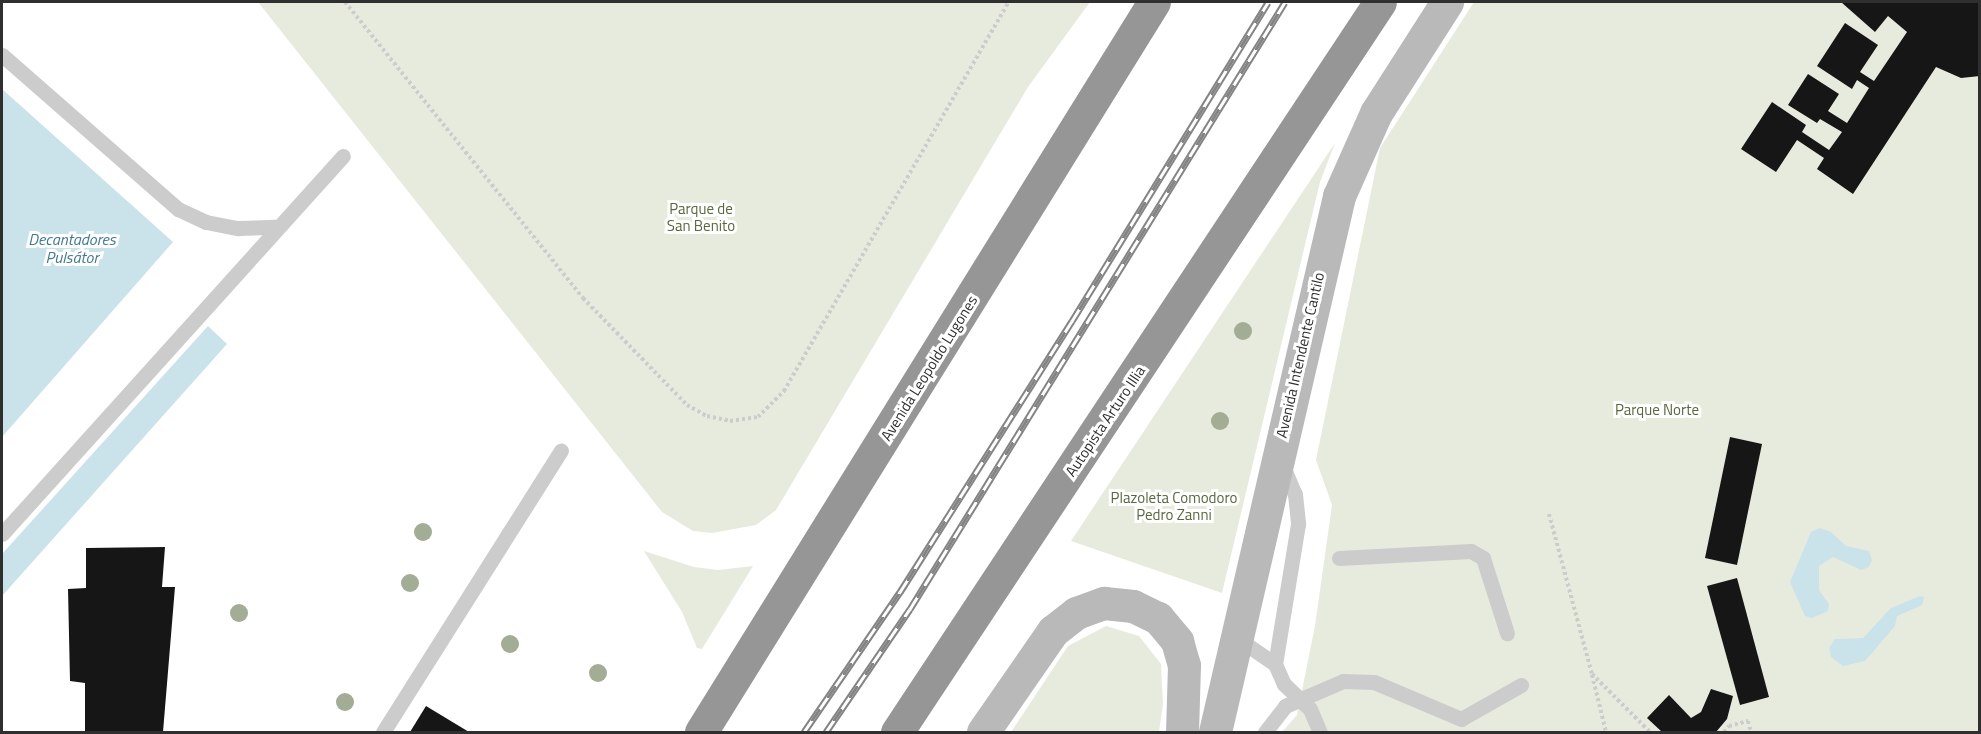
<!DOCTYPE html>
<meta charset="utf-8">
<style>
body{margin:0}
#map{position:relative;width:1981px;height:734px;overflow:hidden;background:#fff;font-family:"Titillium Web",sans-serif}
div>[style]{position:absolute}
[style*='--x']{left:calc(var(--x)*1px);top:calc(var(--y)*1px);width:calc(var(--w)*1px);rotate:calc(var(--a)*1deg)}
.green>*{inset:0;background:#e7ebdd}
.water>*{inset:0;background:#cae2ea}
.building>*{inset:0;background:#161616}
.path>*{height:4px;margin-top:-2px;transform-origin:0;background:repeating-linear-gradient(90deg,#ccc 0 3px,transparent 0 6px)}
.lane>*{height:15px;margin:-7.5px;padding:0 7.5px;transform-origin:7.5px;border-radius:7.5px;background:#ccc}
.secondary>*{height:33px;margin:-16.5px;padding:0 16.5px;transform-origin:16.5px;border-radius:16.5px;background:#b9b9b9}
.highway>*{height:33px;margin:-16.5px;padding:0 16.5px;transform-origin:16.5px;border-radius:16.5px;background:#969696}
.rail>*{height:7px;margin-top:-3.5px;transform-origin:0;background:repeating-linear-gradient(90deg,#fff 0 14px,#848484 0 28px);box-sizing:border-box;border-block:2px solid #848484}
.trees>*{width:18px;height:18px;margin:-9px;border-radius:50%;background:#a3ac95}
span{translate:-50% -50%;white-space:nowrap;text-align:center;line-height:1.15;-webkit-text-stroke:6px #fff;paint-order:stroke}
.park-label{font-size:15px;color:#58683e}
.street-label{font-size:15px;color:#2f2f2f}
.water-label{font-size:16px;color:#417a8d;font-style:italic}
.frame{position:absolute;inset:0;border:3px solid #2f2f2f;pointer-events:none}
</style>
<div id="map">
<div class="green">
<i style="clip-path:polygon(258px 2px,1090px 2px,1028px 87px,776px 510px,756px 525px,712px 533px,693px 531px,662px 512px)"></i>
<i style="clip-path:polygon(1474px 2px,1979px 2px,1979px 732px,1282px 732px,1297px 715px,1315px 626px,1332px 505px,1316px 460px,1380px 148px)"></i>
<i style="clip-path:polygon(1335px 143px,1320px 182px,1222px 593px,1071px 541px)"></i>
<i style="clip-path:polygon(644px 551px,694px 567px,718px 570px,753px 566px,702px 649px,697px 648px,682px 612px)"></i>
<i style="clip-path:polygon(1106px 626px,1139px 636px,1161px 664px,1163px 704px,1159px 732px,1011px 732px,1068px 646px)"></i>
</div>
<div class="water">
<i style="clip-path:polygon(2px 89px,173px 242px,2px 437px)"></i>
<i style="clip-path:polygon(208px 326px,227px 344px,2px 596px,2px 554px)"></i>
<i style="clip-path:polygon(1820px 528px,1831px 532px,1846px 546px,1869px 551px,1872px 560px,1869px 567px,1861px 570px,1833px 557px,1819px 566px,1819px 590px,1829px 604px,1828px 611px,1812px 618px,1805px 616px,1790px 582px,1811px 532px)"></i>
<i style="clip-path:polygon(1920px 596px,1924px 597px,1922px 605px,1897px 616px,1895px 626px,1865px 661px,1843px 666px,1831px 657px,1829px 648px,1835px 639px,1863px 638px,1891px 608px)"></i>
</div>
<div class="building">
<i style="clip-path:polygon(1841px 2px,1980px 2px,1980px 76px,1961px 78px,1936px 67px,1853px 194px,1817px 169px,1824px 158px,1797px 140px,1776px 172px,1741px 149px,1772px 102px,1806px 125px,1802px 132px,1829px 150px,1842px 132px,1820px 119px,1817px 123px,1788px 105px,1808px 74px,1839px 94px,1828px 111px,1847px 123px,1869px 88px,1857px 80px,1852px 89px,1817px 66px,1845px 23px,1878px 45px,1860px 72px,1874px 81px,1907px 32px,1888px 16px,1875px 32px)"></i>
<i style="clip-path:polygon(1730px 437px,1762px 444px,1737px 565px,1705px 558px)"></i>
<i style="clip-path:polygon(165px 547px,162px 587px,175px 587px,163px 732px,85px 732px,85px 683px,70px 681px,68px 589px,86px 588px,86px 548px)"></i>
<i style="clip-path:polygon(1737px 578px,1769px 697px,1740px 705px,1707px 586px)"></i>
<i style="clip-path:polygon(1711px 689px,1733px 696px,1727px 719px,1716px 732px,1662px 732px,1647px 718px,1669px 695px,1691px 718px,1701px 712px)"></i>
<i style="clip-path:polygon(426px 706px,469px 732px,410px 732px)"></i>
</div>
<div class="path">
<i style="--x:345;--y:2;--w:380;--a:51.2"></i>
<i style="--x:583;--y:298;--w:149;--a:45.8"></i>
<i style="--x:687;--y:405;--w:23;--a:29"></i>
<i style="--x:707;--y:416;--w:24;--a:12"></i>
<i style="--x:730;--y:421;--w:28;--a:-8"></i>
<i style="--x:758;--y:417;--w:37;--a:-45"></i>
<i style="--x:784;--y:391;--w:449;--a:-60"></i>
<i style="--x:1549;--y:514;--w:166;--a:75"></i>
<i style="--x:1592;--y:674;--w:82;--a:45"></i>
<i style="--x:1592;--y:675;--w:59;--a:76.2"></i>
<i style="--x:1724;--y:732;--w:8;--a:-50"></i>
<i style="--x:1729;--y:726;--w:20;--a:-15"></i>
<i style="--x:1748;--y:721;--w:11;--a:75"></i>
</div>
<div class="lane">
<i style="--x:2;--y:55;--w:234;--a:41.2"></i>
<i style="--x:178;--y:209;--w:31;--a:25"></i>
<i style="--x:206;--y:222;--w:33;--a:11"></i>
<i style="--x:238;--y:228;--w:37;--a:-2"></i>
<i style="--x:1282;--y:464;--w:33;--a:67"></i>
<i style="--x:1295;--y:494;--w:30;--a:84"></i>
<i style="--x:1298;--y:524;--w:142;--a:99.3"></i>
<i style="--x:1275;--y:664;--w:22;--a:66"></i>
<i style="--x:1284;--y:684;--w:36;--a:44"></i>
<i style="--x:1310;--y:709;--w:25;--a:67"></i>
<i style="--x:2;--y:534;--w:509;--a:-47.95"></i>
<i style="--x:1339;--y:558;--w:132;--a:-3"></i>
<i style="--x:1471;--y:551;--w:14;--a:30"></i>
<i style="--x:1483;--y:558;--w:79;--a:72.3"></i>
<i style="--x:1237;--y:638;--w:46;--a:34.4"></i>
<i style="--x:383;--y:732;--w:333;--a:-57.7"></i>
<i style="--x:1265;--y:732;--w:33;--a:-52"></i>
<i style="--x:1285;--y:706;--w:63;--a:-23.3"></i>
<i style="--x:1343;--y:681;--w:31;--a:2"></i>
<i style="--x:1374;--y:682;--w:95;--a:23"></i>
<i style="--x:1461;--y:719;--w:69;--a:-29.5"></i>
</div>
<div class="secondary">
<i style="--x:983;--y:732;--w:123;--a:-55.3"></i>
<i style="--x:1053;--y:631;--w:29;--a:-38"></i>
<i style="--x:1076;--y:613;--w:30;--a:-20"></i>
<i style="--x:1104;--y:603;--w:29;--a:6"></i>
<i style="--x:1133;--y:606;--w:28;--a:26"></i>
<i style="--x:1158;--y:618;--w:30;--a:50"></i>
<i style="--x:1177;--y:641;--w:25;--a:74"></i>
<i style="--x:1184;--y:665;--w:67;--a:91.7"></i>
<i style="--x:1215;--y:732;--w:550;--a:-76.97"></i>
<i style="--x:1339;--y:196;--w:91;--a:-66"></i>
<i style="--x:1376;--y:113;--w:132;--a:-57.4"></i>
</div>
<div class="highway">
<i style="--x:701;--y:732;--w:859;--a:-58.18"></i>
<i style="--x:897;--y:732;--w:875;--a:-56.51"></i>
</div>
<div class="rail">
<i style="--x:804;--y:732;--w:170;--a:-55.6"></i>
<i style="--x:900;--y:592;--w:321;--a:-57.6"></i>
<i style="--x:1072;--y:321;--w:374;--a:-58.4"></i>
<i style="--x:826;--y:732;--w:149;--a:-55.7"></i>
<i style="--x:910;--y:609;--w:713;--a:-58.29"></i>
</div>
<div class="trees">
<i style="left:1243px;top:331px"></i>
<i style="left:1220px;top:421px"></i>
<i style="left:423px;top:532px"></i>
<i style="left:410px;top:583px"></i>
<i style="left:239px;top:613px"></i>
<i style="left:510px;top:644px"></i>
<i style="left:598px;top:673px"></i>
<i style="left:345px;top:702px"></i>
</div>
<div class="park-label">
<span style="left:701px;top:217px">Parque de<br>San Benito</span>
<span style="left:1657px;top:410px">Parque Norte</span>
<span style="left:1174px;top:506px">Plazoleta Comodoro<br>Pedro Zanni</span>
</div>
<div class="street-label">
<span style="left:1300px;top:355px;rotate:-77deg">Avenida Intendente Cantilo</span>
<span style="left:929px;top:368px;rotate:-58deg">Avenida Leopoldo Lugones</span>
<span style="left:1105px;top:421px;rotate:-56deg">Autopista Arturo Illia</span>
</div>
<div class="water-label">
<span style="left:72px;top:248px">Decantadores<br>Pulsátor</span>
</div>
<div class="frame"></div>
</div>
